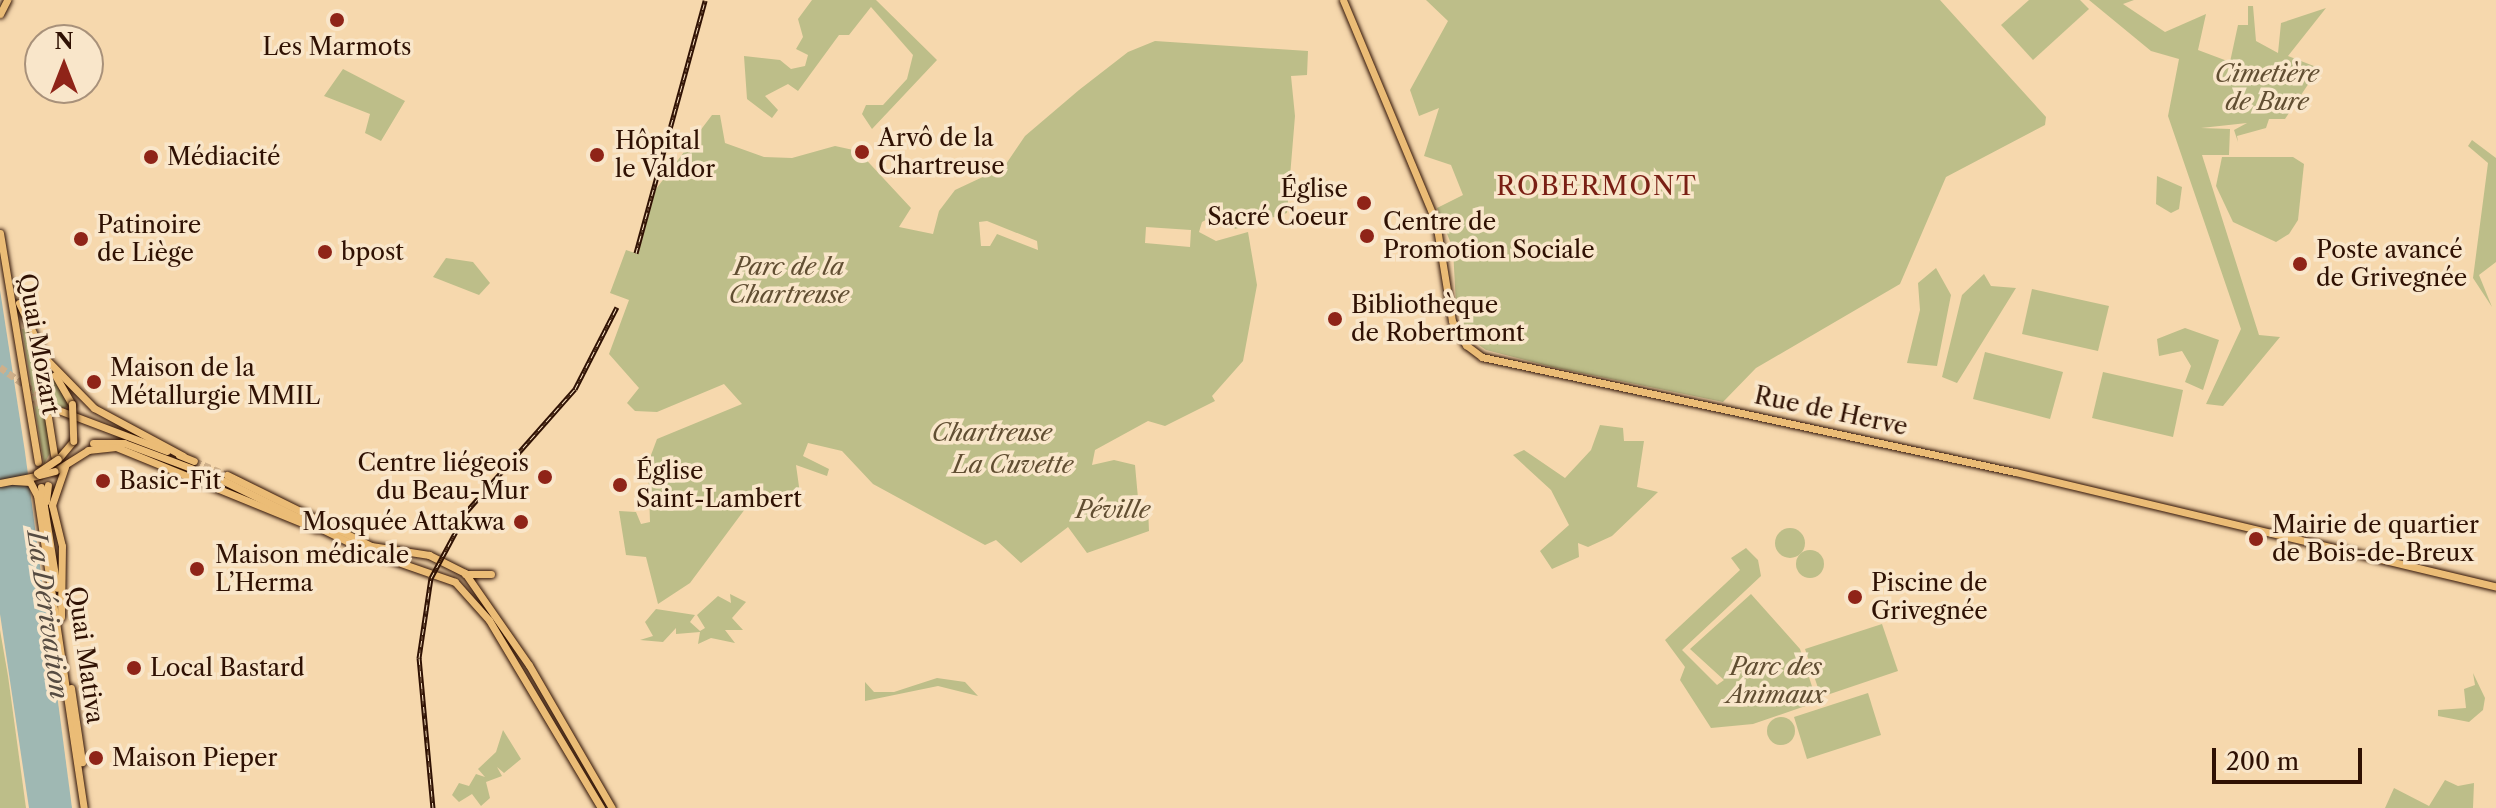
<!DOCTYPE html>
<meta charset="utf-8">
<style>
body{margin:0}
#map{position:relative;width:2496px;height:808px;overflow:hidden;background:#f6d8ad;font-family:"Libre Caslon Text",serif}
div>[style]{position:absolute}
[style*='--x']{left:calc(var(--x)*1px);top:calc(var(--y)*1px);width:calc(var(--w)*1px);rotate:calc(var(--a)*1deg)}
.green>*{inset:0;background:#bdbe89}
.round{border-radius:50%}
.water>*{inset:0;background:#9fb8b3}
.primary-tunnel>*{height:7px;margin-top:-3.5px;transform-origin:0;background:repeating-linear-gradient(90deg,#ceb08b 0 7px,transparent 0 10.5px)}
.roads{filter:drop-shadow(0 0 2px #2f1103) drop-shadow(0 0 2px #2f1103)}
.primary>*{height:7px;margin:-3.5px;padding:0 3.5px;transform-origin:3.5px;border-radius:3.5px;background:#ebbc76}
.rail>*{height:5px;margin-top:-2.5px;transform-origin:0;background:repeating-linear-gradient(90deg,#f9e6ca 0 6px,#2f1103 0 12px);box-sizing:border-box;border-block:2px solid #2f1103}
.bridges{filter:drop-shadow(0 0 2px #2f1103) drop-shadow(0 0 2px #2f1103)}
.primary-bridge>*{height:7px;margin:-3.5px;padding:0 3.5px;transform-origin:3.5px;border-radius:3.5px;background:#ebbc76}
.dots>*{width:22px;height:22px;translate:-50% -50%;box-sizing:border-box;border:4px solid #f9e6ca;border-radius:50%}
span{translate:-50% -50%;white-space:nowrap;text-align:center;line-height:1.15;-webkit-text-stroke:7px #f9e6ca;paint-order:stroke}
.poi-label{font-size:24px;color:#2f1103}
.left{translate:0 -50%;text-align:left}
.right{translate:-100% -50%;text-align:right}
.park-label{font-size:24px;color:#614e32;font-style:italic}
.street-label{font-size:24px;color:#2f1103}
.neighbourhood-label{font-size:26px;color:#7a1f14;letter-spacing:2px}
.water-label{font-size:26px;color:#564b41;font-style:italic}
.north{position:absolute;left:24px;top:24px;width:80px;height:80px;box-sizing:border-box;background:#f9e6ca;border:2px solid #a8917a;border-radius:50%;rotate:0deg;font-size:22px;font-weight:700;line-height:32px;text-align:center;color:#2f1103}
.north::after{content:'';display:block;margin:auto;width:28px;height:36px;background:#8f2418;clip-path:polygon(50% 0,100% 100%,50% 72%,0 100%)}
.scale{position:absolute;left:2212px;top:748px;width:150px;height:36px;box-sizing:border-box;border:4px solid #2f1103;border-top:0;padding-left:10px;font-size:24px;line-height:28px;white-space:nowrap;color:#2f1103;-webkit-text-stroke:6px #f9e6ca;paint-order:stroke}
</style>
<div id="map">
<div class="green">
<i style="clip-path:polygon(812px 0,876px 0,937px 60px,872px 129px,862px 114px,866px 105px,883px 105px,907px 79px,913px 55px,871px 7px,849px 35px,839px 35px,798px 91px,788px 84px,765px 96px,778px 110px,772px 118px,747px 99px,744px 56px,780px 60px,791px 69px,805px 66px,808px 55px,796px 49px,803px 37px,798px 19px)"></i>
<i style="clip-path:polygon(1426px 0,1940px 0,2046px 117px,2045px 125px,1946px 177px,1900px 284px,1756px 368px,1723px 402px,1552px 367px,1486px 350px,1469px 338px,1456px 305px,1453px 249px,1437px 208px,1463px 195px,1451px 165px,1424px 156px,1439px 108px,1419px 116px,1410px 90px,1448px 21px)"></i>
<i style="clip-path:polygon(2029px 0,2080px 0,2089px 9px,2033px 60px,2001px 25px)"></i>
<i style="clip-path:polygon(2089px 0,2134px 0,2123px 4px,2165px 32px,2206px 14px,2198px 50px,2230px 62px,2238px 25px,2248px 25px,2248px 6px,2253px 6px,2256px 41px,2278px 53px,2281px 23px,2326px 8px,2288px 56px,2319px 68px,2285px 119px,2269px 119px,2266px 128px,2237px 136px,2238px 142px,2234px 130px,2247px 123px,2201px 128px,2230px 129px,2229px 155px,2202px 155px,2259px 335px,2280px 337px,2223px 406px,2206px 404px,2241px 329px,2168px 116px,2179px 59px,2151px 51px)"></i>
<i style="clip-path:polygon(evenodd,1155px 41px,1308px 51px,1307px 75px,1291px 76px,1295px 116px,1287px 213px,1235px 229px,1224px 210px,1202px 222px,1199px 232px,1216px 241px,1248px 232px,1257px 285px,1243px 361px,1212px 396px,1215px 401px,1165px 426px,1148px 421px,1095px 450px,1092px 465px,1114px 460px,1135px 465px,1139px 509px,1148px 508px,1149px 531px,1087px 553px,1068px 527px,1021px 563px,996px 540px,985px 545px,873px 484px,842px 451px,808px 443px,803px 456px,829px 469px,827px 476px,796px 465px,801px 501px,767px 496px,745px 509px,690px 583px,658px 604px,646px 557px,626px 555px,619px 511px,636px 512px,641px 524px,650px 522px,648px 463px,657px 439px,742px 404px,724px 384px,657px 412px,635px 411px,627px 403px,639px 388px,609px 354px,629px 300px,610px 293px,626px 250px,638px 254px,656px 189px,712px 115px,720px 115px,725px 143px,764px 157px,792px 158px,835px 146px,858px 151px,911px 208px,899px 227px,933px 234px,939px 211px,955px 190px,1004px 167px,1025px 136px,1079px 90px,1128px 52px,1155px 41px,987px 221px,1037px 241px,1038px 250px,997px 234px,990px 246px,981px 246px,979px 222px,987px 221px,1155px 41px,1146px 227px,1191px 230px,1190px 247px,1145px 243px,1146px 227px)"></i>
<i style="clip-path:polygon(343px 69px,405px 101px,381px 141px,365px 133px,370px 114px,324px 96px)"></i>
<i style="clip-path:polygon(2472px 140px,2496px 158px,2496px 262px,2479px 275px,2492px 307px,2473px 278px,2488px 163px,2468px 146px)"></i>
<i style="clip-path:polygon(2222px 157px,2293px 157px,2304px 164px,2298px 220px,2289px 234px,2276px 242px,2233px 222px,2216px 186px)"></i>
<i style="clip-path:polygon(2157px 176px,2182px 187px,2179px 209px,2171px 213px,2156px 204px)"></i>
<i style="clip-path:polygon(446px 258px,473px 262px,490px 283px,479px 295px,433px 277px)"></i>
<i style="clip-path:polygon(1936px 268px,1951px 295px,1937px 366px,1907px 363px,1920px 310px,1918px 283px)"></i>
<i style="clip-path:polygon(1984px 274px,1991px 286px,2016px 288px,1957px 383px,1942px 377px,1962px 295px)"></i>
<i style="clip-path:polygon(2032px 289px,2109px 306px,2098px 351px,2022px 334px)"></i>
<i style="clip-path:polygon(27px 328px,70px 405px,47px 419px,53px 448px,44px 464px,22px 329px)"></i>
<i style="clip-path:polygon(2185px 328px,2219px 340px,2203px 390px,2185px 382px,2191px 366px,2182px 351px,2159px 356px,2157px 339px)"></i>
<i style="clip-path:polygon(1985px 352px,2063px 372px,2050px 419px,1973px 399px)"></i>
<i style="clip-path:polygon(2103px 372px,2183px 390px,2173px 437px,2092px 418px)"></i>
<i style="clip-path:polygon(1600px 425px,1623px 428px,1624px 441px,1644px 441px,1637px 487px,1658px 492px,1612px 536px,1588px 547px,1578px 543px,1579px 557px,1552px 569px,1540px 551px,1569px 525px,1551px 490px,1513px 455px,1524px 450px,1565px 478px,1591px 450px)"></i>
<i class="round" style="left:1775px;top:528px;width:30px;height:30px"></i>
<i style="clip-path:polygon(1746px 548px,1758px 560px,1761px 576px,1682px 650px,1717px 685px,1724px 680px,1690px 649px,1751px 594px,1800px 649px,1817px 702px,1753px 724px,1711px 728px,1680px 680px,1685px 667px,1665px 640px,1740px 570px,1731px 558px)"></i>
<i class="round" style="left:1796px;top:550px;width:28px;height:28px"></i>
<i style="clip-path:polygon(730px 594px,746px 602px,732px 618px,743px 630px,725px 630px,735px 643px,711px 638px,698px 644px,700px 632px,676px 634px,676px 628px,663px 642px,640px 640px,653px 636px,645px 622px,656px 609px,695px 615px,690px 622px,700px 631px,705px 628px,697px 615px,718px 596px,731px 603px)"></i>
<i style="clip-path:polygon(1882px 624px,1898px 671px,1821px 697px,1805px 649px)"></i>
<i style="clip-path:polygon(0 630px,8px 676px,26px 808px,0 808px)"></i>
<i style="clip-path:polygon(2473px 673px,2485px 698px,2483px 710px,2469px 722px,2438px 716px,2438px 710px,2466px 708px,2464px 689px,2475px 685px)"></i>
<i style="clip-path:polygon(937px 678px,965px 682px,978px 696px,938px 686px,865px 701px,865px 682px,874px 692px,894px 692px)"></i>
<i style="clip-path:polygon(1868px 693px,1881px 735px,1807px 759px,1794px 717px)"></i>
<i class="round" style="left:1767px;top:717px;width:28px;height:28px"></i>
<i style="clip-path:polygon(503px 730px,521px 759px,504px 773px,497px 767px,502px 776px,486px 782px,490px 798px,481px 806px,472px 794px,459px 802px,452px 795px,459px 783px,469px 786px,476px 774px,485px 777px,478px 769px,496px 752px)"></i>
<i style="clip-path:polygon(2445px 780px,2458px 786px,2474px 783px,2473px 808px,2385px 808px,2394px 788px,2429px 806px)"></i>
</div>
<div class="water">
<i style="clip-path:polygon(0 290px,25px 452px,72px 808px,29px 808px,0 614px)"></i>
</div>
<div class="primary-tunnel">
<i style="--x:0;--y:367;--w:75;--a:35.8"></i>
<i style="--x:35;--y:399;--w:22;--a:54"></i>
<i style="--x:194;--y:461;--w:36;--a:23"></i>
<i style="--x:38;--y:462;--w:25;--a:83"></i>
<i style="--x:191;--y:468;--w:35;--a:22"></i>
</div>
<div class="roads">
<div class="primary">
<i style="--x:1343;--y:0;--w:241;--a:67.3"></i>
<i style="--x:1436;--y:222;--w:100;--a:80.8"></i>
<i style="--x:1452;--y:321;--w:28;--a:60"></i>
<i style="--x:1466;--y:345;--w:20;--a:37"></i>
<i style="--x:1482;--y:357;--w:545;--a:12.18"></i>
<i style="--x:2015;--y:472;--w:495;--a:13.4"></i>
<i style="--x:0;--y:14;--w:16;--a:-63"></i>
<i style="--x:0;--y:233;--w:232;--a:80.6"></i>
<i style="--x:19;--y:303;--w:63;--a:64.7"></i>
<i style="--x:45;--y:358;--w:70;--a:45.6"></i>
<i style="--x:94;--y:408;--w:101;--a:28.3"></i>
<i style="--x:55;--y:375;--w:34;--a:60"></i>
<i style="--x:61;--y:411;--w:113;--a:20.7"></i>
<i style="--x:48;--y:417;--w:39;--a:81"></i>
<i style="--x:93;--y:443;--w:31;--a:0"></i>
<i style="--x:124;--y:443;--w:72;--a:20.5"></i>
<i style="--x:179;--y:455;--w:16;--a:22"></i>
<i style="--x:58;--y:459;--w:23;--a:-50"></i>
<i style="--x:55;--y:471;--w:39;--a:-32"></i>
<i style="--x:88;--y:450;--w:28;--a:-6"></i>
<i style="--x:116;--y:447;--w:217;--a:22.2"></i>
<i style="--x:227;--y:475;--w:161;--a:26.2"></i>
<i style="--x:371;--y:546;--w:59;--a:8.8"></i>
<i style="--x:429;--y:555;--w:40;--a:26.6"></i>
<i style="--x:465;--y:573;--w:112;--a:55.2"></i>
<i style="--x:529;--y:665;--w:165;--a:59.9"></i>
<i style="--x:14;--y:481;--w:16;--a:4"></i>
<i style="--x:30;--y:482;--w:15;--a:62"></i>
<i style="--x:37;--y:495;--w:317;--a:81.5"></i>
<i style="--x:224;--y:481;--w:161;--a:26.1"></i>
<i style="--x:369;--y:552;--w:91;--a:19.2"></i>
<i style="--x:455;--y:582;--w:51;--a:48.2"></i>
<i style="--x:489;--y:620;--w:219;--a:59.2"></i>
<i style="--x:0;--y:483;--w:38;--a:-11"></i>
<i style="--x:41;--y:487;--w:102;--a:81"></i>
<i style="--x:46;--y:501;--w:16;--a:-83"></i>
<i style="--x:465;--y:574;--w:26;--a:0"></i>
<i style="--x:61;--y:617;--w:71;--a:-89.2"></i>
<i style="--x:62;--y:546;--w:42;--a:-103.7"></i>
<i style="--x:52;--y:505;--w:40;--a:-71.1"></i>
<i style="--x:71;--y:688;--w:75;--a:81.5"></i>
</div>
</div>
<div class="rail">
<i style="--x:636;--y:253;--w:262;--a:-74.7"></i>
<i style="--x:433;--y:808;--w:151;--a:-95.3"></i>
<i style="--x:419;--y:658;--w:81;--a:-81.5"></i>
<i style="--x:431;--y:578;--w:76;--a:-61.8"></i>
<i style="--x:467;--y:511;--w:163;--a:-48.5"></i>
<i style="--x:575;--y:389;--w:92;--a:-62.9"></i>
</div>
<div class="bridges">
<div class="primary-bridge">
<i style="--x:72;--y:404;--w:37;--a:88"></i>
<i style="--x:37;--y:473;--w:25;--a:-34"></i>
<i style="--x:39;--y:475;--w:16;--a:-14"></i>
</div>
</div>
<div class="dots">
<i style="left:337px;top:20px;background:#8f2418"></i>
<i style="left:862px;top:152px;background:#8f2418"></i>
<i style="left:597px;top:155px;background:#8f2418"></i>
<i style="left:151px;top:157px;background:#8f2418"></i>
<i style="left:1364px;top:203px;background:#8f2418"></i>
<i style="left:1367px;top:236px;background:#8f2418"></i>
<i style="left:81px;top:239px;background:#8f2418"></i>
<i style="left:325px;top:252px;background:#8f2418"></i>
<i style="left:2300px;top:264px;background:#8f2418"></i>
<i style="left:1335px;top:319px;background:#8f2418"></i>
<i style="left:94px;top:382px;background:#8f2418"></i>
<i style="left:545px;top:477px;background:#8f2418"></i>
<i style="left:103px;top:481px;background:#8f2418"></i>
<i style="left:620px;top:485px;background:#8f2418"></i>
<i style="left:521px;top:522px;background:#8f2418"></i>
<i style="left:2256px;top:539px;background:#8f2418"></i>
<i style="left:197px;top:569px;background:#8f2418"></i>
<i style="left:1855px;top:597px;background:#8f2418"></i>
<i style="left:134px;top:668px;background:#8f2418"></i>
<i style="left:96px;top:758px;background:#8f2418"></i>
</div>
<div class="poi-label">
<span style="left:337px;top:47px">Les Marmots</span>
<span class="left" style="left:878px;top:152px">Arvô de la<br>Chartreuse</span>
<span class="left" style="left:615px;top:155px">Hôpital<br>le Valdor</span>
<span class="left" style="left:167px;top:157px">Médiacité</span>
<span class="right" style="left:1348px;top:203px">Église<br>Sacré Coeur</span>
<span class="left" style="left:1383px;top:236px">Centre de<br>Promotion Sociale</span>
<span class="left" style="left:97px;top:239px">Patinoire<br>de Liège</span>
<span class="left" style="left:2316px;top:264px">Poste avancé<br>de Grivegnée</span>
<span class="left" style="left:341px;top:252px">bpost</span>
<span class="left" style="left:1351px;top:319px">Bibliothèque<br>de Robertmont</span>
<span class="left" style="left:110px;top:382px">Maison de la<br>Métallurgie MMIL</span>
<span class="right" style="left:529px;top:477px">Centre liégeois<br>du Beau-Mur</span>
<span class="left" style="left:636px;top:485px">Église<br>Saint-Lambert</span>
<span class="left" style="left:119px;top:481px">Basic-Fit</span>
<span class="right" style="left:505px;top:522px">Mosquée Attakwa</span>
<span class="left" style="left:2272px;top:539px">Mairie de quartier<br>de Bois-de-Breux</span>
<span class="left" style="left:215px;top:569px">Maison médicale<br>L’Herma</span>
<span class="left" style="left:1871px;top:597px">Piscine de<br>Grivegnée</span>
<span class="left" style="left:150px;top:668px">Local Bastard</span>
<span class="left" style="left:112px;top:758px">Maison Pieper</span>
</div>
<div class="park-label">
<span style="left:2267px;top:88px">Cimetière<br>de Bure</span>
<span style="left:789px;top:281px">Parc de la<br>Chartreuse</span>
<span style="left:992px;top:433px">Chartreuse</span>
<span style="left:1013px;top:465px">La Cuvette</span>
<span style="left:1113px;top:510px">Péville</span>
<span style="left:1776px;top:681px">Parc des<br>Animaux</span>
</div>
<div class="street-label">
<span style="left:39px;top:344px;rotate:80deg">Quai Mozart</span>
<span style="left:1831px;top:411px;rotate:12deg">Rue de Herve</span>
<span style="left:86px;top:655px;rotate:82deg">Quai Mativa</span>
</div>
<div class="neighbourhood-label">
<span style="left:1597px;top:187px">ROBERMONT</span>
</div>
<div class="water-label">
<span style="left:47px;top:615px;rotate:82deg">La Dérivation</span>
</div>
<div class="north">N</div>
<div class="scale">200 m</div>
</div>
